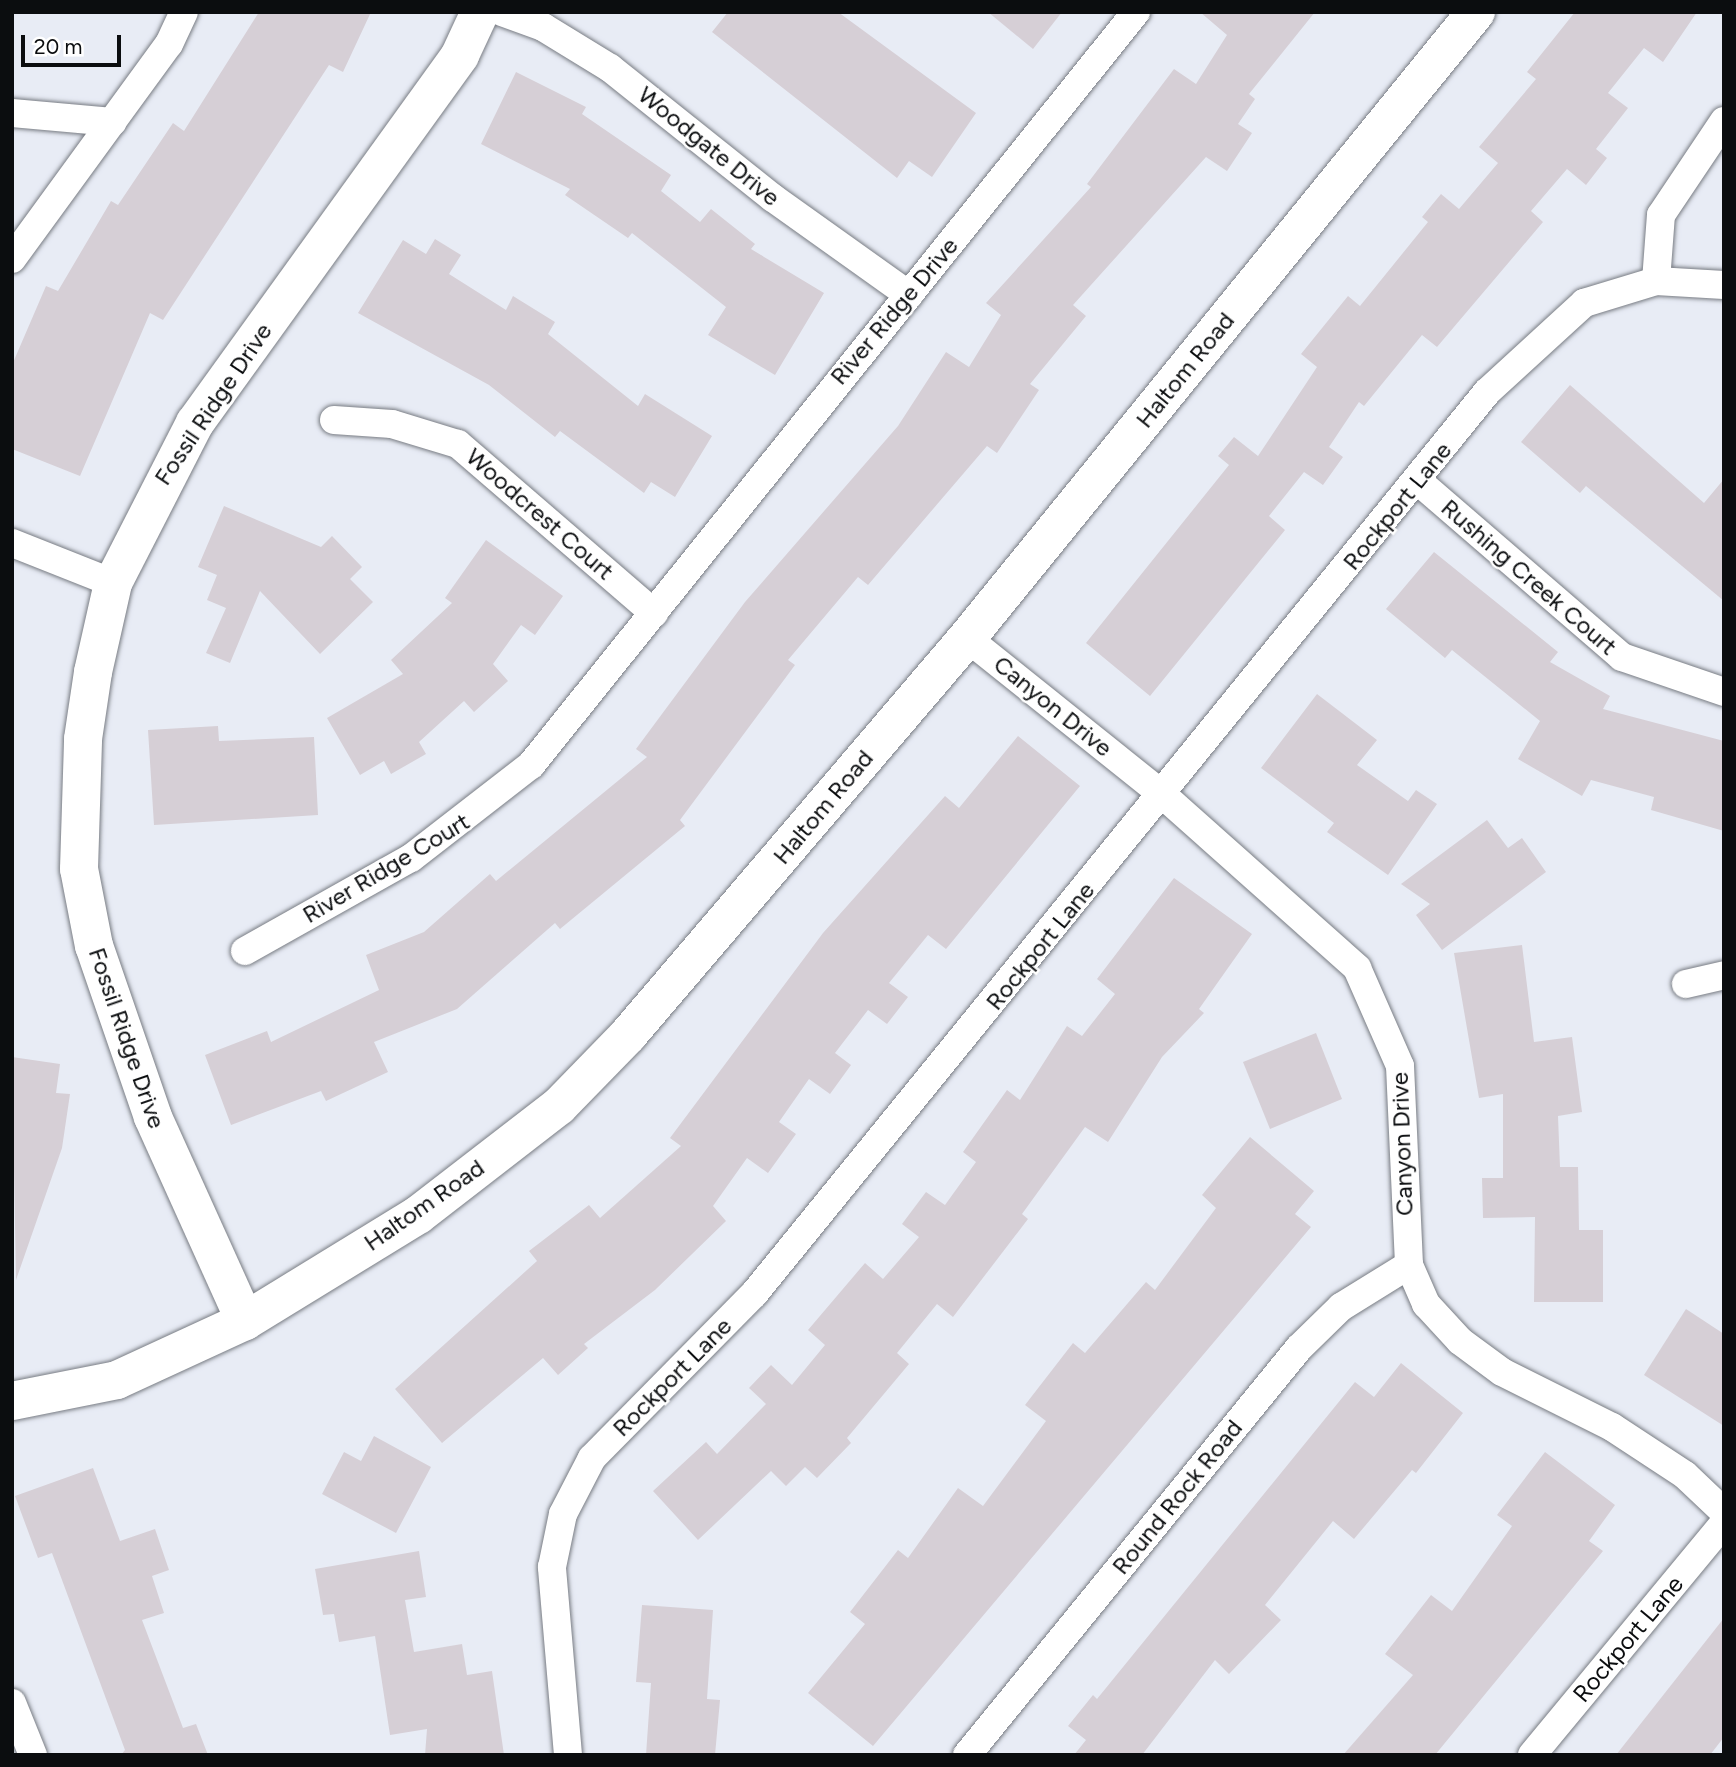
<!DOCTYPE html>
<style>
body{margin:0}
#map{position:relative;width:1736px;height:1767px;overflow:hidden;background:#e8ecf5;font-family:Figtree,sans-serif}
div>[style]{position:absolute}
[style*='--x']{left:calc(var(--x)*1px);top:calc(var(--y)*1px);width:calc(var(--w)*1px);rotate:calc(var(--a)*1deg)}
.building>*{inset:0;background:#d6cfd6}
.roads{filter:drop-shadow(0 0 2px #787c83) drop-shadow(0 0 2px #787c83)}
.street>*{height:28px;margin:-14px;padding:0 14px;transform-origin:14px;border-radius:14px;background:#fff}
.secondary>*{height:38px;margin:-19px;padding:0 19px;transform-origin:19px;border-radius:19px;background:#fff}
span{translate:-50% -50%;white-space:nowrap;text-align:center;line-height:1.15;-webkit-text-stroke:5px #fff;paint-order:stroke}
.street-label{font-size:24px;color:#0b0d0f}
.frame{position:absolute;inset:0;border:14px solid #0b0d0f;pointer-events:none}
.scale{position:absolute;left:21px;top:35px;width:100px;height:32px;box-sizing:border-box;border:4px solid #0b0d0f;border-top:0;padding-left:9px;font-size:21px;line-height:24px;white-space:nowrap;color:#0b0d0f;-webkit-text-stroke:5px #fff;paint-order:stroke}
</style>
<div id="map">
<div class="building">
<i style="clip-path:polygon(259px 12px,371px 12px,343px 72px,329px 65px,163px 320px,150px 313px,80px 476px,12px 449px,12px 365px,46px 286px,58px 291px,111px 201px,118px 205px,173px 123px,184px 131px)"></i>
<i style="clip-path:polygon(728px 12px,838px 12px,976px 113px,932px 177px,909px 161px,897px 178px,712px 32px)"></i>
<i style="clip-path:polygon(988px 12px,1062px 12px,1033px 49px)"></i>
<i style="clip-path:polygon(1200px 12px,1315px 12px,1249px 94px,1255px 99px,1238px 124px,1252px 133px,1227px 171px,1206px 157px,1073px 305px,1086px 316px,1030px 384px,1039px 390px,997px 453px,987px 446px,868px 585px,858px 577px,788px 660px,795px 665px,680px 820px,685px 826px,560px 929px,555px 923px,457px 1009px,374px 1042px,388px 1072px,326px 1101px,321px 1091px,231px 1125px,205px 1055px,267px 1031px,271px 1042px,379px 990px,366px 955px,424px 932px,490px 874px,496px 881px,647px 757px,636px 749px,745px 602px,898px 426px,946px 352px,969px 367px,1001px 315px,986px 303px,1091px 187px,1087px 184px,1174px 69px,1196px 84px,1227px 35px)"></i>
<i style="clip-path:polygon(1575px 12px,1697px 12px,1663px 62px,1644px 48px,1608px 93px,1628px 108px,1596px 149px,1607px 158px,1586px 185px,1567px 169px,1531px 211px,1543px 222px,1437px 347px,1422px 335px,1364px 406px,1359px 402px,1329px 447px,1343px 457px,1323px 485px,1304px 472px,1269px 516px,1285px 530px,1150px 696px,1086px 643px,1229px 465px,1218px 456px,1234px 437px,1258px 456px,1317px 367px,1301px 354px,1348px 296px,1360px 306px,1428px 222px,1422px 217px,1441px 194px,1459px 209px,1498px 163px,1479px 147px,1536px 79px,1527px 72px)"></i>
<i style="clip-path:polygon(516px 72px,586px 107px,582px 114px,671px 175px,661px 191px,700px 222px,711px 209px,755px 244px,751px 249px,824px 293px,775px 375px,708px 335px,726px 307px,632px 233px,628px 238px,565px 195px,570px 189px,481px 144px)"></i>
<i style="clip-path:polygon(435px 239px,461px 255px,449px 274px,506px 310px,513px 296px,555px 322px,548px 334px,638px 406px,645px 394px,712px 436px,675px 497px,651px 482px,644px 493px,560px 431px,555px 437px,489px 385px,358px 313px,403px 240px,426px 254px)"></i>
<i style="clip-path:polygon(1570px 385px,1704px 503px,1724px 479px,1724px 601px,1586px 486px,1580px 493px,1521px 442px)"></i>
<i style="clip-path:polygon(224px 506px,321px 547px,332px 536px,362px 567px,350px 579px,373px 602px,320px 654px,260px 591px,230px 663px,206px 653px,226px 608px,207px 600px,217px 575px,198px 567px)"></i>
<i style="clip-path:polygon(486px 540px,563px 596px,535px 635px,521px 625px,493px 664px,508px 681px,474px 712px,464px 701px,419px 742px,426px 754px,391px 774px,384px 761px,360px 775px,327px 718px,403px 674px,391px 660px,452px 603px,445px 598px)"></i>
<i style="clip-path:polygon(1434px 552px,1558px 652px,1550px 662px,1610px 696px,1603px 709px,1724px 741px,1724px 831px,1651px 810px,1654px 797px,1591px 780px,1582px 796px,1518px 759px,1540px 721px,1452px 650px,1445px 658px,1386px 609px)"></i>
<i style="clip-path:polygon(1317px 694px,1377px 740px,1357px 765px,1408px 801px,1416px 790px,1437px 804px,1388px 875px,1327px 832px,1334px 823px,1261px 768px)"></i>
<i style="clip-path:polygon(218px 726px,219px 741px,314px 737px,318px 815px,154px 825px,148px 730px)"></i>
<i style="clip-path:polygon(1018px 736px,1080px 786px,946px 949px,928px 935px,889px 983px,908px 997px,887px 1024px,868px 1010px,835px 1053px,851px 1065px,830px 1094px,809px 1079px,779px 1122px,796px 1134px,768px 1173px,747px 1158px,713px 1206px,726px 1221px,655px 1290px,584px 1344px,588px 1348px,558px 1375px,543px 1358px,442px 1443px,395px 1389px,537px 1261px,529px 1251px,589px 1205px,600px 1218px,681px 1146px,670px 1138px,823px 933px,945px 796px,959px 808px)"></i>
<i style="clip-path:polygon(1487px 820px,1508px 848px,1522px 838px,1546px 872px,1442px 950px,1416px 915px,1430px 904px,1401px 884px)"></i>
<i style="clip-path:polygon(1174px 878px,1252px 934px,1199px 1009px,1204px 1013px,1162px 1057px,1108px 1142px,1085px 1127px,1022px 1214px,1028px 1219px,953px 1317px,937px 1304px,897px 1353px,909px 1364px,847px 1438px,851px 1443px,817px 1478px,805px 1467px,786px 1486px,771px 1471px,698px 1540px,653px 1491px,706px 1442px,717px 1454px,766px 1404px,749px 1388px,771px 1365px,792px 1385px,825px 1345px,808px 1330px,865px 1263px,883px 1279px,919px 1237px,902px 1224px,926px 1192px,945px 1205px,976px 1162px,963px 1152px,1007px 1090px,1020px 1100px,1067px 1026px,1082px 1036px,1115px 994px,1097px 979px)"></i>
<i style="clip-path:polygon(1522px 945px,1534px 1042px,1572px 1037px,1582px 1112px,1558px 1116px,1560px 1167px,1578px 1167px,1579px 1230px,1603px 1230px,1603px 1302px,1534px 1302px,1535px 1217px,1483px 1218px,1482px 1178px,1503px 1178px,1503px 1094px,1479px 1098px,1454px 953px)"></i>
<i style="clip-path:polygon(1316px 1033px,1342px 1099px,1270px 1129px,1243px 1062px)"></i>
<i style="clip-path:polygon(12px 1057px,60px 1064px,56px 1093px,70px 1094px,62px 1148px,16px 1280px)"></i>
<i style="clip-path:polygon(1250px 1137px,1314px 1191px,1295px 1214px,1311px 1227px,873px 1746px,808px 1693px,865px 1624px,850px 1612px,898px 1550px,908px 1558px,958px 1488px,983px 1506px,1046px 1421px,1025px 1405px,1073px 1343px,1085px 1353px,1146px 1282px,1155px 1290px,1216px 1208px,1202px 1195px)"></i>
<i style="clip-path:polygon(1686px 1309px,1724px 1334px,1724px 1426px,1644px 1375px)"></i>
<i style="clip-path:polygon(1401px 1363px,1463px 1413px,1416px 1473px,1412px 1470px,1354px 1539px,1333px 1521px,1265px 1605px,1281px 1620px,1229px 1674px,1215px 1660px,1142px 1755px,1074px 1755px,1086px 1740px,1068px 1726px,1093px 1695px,1097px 1699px,1355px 1382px,1374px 1397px)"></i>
<i style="clip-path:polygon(374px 1436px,431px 1467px,396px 1533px,322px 1494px,344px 1452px,361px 1461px)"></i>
<i style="clip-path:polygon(1545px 1452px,1615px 1505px,1589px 1541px,1603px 1551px,1435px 1755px,1343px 1755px,1413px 1675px,1385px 1654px,1431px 1595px,1452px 1611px,1512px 1526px,1497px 1515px)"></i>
<i style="clip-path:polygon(93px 1468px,120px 1541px,155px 1529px,169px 1570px,152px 1576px,164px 1613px,142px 1620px,183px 1728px,196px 1724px,208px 1755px,121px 1755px,125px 1750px,52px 1553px,38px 1558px,15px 1496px)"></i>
<i style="clip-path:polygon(419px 1551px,426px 1597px,405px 1600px,414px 1652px,462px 1644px,467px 1675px,492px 1671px,504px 1755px,425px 1755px,427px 1729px,390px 1735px,375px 1636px,339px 1642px,334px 1614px,323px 1615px,315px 1569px)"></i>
<i style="clip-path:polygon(642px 1605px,713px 1610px,707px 1699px,720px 1700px,715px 1755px,646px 1755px,651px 1683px,636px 1682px)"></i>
<i style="clip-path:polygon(1724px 1618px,1724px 1737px,1710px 1755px,1616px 1755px)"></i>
</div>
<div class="roads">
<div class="street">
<i style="--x:502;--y:12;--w:44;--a:20.1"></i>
<i style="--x:543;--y:27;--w:79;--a:31.5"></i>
<i style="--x:610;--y:68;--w:208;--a:38.6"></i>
<i style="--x:773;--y:198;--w:167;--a:35.5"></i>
<i style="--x:12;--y:113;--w:101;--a:5.1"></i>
<i style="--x:12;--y:259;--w:266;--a:-53.9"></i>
<i style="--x:169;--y:44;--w:35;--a:-65"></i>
<i style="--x:1656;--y:281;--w:66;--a:-85.7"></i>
<i style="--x:1661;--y:215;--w:113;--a:-56.2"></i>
<i style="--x:334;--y:420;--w:58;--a:3.9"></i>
<i style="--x:392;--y:424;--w:69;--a:16.9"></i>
<i style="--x:458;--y:444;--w:259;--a:40.8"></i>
<i style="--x:1418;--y:481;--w:269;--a:40.8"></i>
<i style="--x:1622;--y:657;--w:108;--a:18.9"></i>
<i style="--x:12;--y:543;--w:109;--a:21.6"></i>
<i style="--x:967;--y:638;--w:251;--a:38.7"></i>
<i style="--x:1163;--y:795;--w:260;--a:41.7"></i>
<i style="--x:1357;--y:968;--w:107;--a:66.3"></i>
<i style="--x:1400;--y:1066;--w:199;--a:87.4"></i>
<i style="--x:1409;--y:1265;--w:43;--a:66.4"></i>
<i style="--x:1426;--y:1304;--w:50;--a:47.4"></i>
<i style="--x:1460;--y:1341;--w:52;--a:36.4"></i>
<i style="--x:1502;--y:1372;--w:123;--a:26.6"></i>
<i style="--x:1612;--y:1427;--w:87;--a:33.3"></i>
<i style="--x:1685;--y:1475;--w:54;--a:43.5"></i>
<i style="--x:245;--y:951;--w:190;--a:-29.3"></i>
<i style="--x:411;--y:858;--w:152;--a:-37.8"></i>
<i style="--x:531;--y:765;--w:966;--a:-51.22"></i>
<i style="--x:1686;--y:984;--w:39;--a:-13"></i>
<i style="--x:12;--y:1703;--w:56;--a:68"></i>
<i style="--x:568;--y:1755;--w:189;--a:-94.9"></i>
<i style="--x:552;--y:1567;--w:54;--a:-78.3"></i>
<i style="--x:563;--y:1514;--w:63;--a:-62.6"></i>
<i style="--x:592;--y:1458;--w:231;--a:-45.4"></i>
<i style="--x:754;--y:1294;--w:1162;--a:-50.9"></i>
<i style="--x:1487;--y:392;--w:132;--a:-42.5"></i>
<i style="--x:1584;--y:303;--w:75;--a:-17"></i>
<i style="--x:1656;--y:281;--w:68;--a:3.4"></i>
<i style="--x:967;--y:1755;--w:525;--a:-50.8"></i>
<i style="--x:1299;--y:1348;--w:59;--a:-44.3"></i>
<i style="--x:1341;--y:1307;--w:80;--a:-31.7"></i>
<i style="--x:1532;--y:1755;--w:301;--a:-50.4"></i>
</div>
<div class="secondary">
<i style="--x:245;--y:1321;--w:224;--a:-114.3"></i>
<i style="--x:153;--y:1117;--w:181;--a:-109"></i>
<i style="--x:94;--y:946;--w:78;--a:-101"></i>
<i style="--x:79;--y:869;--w:130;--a:-88.2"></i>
<i style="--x:83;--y:739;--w:68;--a:-81.5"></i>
<i style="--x:93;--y:672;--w:91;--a:-77.3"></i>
<i style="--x:113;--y:583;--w:180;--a:-62.9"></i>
<i style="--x:195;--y:423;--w:453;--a:-54.2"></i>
<i style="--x:460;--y:55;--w:47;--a:-65.1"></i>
<i style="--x:12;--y:1401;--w:107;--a:-11.3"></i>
<i style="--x:117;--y:1380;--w:141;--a:-24.7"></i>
<i style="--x:245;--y:1321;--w:203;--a:-31.5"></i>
<i style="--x:418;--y:1215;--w:178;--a:-37.7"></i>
<i style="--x:559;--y:1106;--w:99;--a:-45.8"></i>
<i style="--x:628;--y:1035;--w:522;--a:-49.51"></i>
<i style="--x:967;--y:638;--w:807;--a:-50.89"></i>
</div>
</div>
<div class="street-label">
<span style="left:709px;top:146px;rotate:39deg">Woodgate Drive</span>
<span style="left:894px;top:311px;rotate:-50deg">River Ridge Drive</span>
<span style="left:1185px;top:370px;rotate:-51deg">Haltom Road</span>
<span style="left:213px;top:404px;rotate:-56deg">Fossil Ridge Drive</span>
<span style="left:1397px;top:506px;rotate:-51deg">Rockport Lane</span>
<span style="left:540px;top:514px;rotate:41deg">Woodcrest Court</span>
<span style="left:1529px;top:577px;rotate:41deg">Rushing Creek Court</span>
<span style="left:1053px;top:706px;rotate:39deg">Canyon Drive</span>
<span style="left:823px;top:807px;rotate:-50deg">Haltom Road</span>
<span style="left:386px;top:868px;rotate:-31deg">River Ridge Court</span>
<span style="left:1040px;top:946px;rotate:-51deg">Rockport Lane</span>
<span style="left:127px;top:1038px;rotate:71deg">Fossil Ridge Drive</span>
<span style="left:1402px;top:1144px;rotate:-92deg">Canyon Drive</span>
<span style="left:424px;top:1205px;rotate:-35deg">Haltom Road</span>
<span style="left:672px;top:1377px;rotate:-45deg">Rockport Lane</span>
<span style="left:1177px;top:1497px;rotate:-51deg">Round Rock Road</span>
<span style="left:1628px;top:1639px;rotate:-50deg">Rockport Lane</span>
</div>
<div class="frame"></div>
<div class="scale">20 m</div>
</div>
